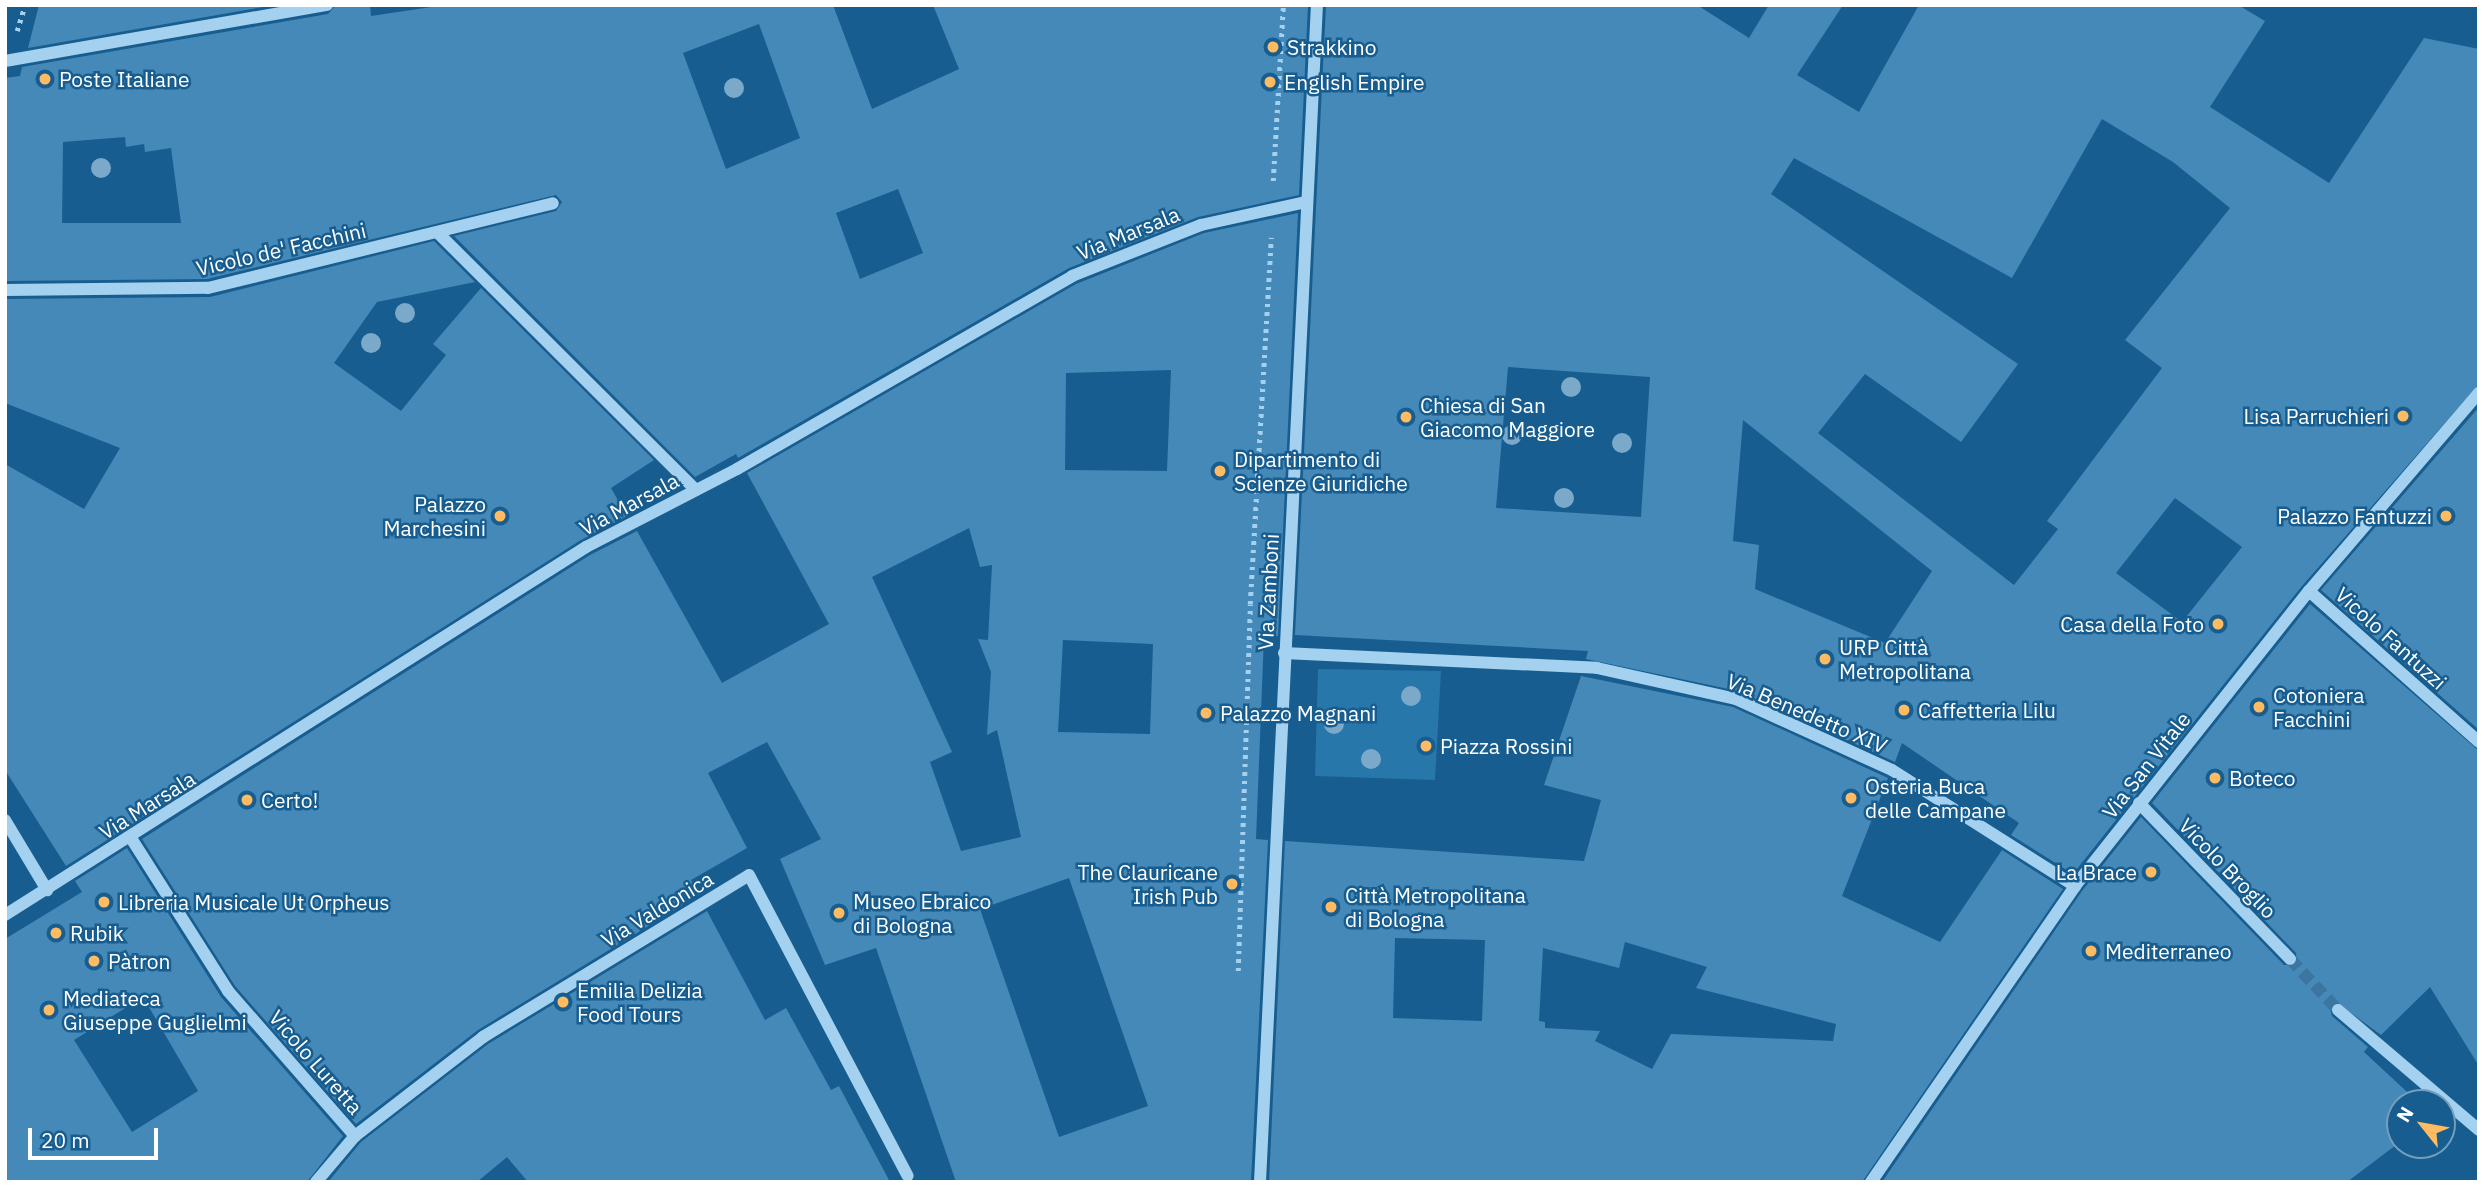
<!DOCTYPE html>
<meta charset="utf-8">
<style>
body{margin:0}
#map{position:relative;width:2484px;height:1187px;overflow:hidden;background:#185d8f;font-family:"IBM Plex Sans",sans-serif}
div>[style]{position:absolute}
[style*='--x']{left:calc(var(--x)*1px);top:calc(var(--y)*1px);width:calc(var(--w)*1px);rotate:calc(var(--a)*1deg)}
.green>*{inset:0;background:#2777ab}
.building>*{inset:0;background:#4489b8}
.minor-tunnel>*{height:12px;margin-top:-6px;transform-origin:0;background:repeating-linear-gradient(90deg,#3b75a0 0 12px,transparent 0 18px)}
.path>*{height:4.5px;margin-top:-2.25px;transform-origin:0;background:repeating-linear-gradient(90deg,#a4d1ef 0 3.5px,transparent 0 8.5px)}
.minor>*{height:12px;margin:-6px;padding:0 6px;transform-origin:6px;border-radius:6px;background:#a4d1ef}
.trees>*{width:20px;height:20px;margin:-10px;border-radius:50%;background:#7aa9ca}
.dots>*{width:19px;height:19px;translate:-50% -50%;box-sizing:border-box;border:4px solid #185d8f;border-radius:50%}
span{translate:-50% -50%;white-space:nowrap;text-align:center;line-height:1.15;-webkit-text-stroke:5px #185d8f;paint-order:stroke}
.poi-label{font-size:21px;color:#fff}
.left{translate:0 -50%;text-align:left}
.right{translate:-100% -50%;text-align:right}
.street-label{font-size:21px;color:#fff}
.frame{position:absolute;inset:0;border:7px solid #fff;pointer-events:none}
.north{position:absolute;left:2386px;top:1089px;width:70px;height:70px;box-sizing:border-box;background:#185d8f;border:2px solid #749ebc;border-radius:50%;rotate:301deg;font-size:19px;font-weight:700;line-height:28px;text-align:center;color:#fff}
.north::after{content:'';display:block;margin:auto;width:24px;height:32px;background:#ffbb62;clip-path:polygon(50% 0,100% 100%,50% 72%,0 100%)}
.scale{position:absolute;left:28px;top:1128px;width:130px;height:32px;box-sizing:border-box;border:4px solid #fff;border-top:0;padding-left:9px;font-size:21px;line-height:24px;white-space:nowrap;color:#fff;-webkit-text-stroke:5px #185d8f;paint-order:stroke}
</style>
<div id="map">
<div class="green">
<i style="clip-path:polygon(1318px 669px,1441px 671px,1435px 780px,1315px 776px)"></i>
</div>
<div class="building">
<i style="clip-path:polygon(39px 5px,274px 5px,28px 48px)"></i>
<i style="clip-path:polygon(evenodd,336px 5px,370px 5px,371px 16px,445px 5px,833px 5px,872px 109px,959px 69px,933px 5px,1308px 5px,1299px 195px,1198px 217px,1069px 268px,738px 458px,736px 454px,695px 477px,454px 236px,556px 211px,562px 202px,556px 195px,207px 279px,5px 281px,5px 78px,20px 76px,22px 67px,328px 14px,336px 5px,759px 24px,800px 138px,726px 169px,683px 53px,759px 24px,336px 5px,125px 137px,126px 147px,144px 144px,145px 152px,171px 148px,181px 223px,62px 223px,63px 142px,125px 137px,336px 5px,898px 189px,923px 253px,860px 279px,836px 213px,898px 189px)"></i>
<i style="clip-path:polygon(evenodd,1326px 5px,1697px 5px,1749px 38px,1769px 5px,1843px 5px,1797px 75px,1859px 112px,1919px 5px,2238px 5px,2265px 21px,2210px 107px,2329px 183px,2424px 38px,2479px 49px,2479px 384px,2302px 586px,2073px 874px,2011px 835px,2019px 823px,1902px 743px,1895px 762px,1738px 691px,1586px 659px,1588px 651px,1295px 635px,1326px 5px,2102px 119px,2173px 162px,2230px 208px,2125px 340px,2162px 368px,2047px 521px,2058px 529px,2014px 585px,1818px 433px,1865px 374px,1961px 442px,2018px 364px,1771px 194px,1794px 158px,2012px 278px,2102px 119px,1326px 5px,1508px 367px,1650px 377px,1641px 517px,1496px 508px,1508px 367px,1326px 5px,1743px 420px,1932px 571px,1885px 643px,1755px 589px,1759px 545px,1733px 541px,1743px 420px,1326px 5px,2175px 498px,2242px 547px,2182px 622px,2116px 573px,2175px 498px)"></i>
<i style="clip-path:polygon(evenodd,1298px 213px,1278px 636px,1264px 636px,1256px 839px,1268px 840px,1251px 1182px,956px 1182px,876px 948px,825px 965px,780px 859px,821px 839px,767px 742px,708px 773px,747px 848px,691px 880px,699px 895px,478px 1030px,356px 1124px,235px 986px,142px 839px,590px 555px,637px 531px,722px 683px,829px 624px,747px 473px,1076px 284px,1204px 233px,1298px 213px,1171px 370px,1167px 471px,1065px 470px,1066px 373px,1171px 370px,1298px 213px,969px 528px,980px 567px,992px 565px,988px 640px,978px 639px,991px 672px,987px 735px,997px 730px,1021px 837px,961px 851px,930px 762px,952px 752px,872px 577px,969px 528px,1298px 213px,1063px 640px,1153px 644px,1150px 734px,1058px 732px,1063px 640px,1298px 213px,1069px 878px,1148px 1106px,1059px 1137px,980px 909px,1069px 878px)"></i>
<i style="clip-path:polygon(434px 241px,475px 282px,377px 302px,334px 363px,401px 411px,446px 355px,433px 344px,481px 288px,654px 460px,611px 488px,627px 516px,581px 540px,66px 866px,5px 770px,5px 464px,84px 509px,120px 448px,5px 403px,5px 299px,210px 297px)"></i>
<i style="clip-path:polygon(2479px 407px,2479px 730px,2321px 590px)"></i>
<i style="clip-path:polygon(2310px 604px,2479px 751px,2479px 1066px,2430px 987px,2381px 1035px,2336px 1002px,2330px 1008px,2332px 1016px,2368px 1047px,2364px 1052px,2419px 1103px,2400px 1103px,2400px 1142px,2347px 1182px,1882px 1182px,2082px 891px,2141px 817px,2284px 965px,2297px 965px,2296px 953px,2152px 803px)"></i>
<i style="clip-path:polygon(evenodd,1581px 676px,1733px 707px,1888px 778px,1842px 896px,1940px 942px,2002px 850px,2063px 889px,1862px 1182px,1269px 1182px,1285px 841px,1584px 861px,1601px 800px,1544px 785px,1581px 676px,1395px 938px,1485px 940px,1482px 1021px,1393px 1018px,1395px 938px,1581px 676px,1625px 942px,1707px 967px,1696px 988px,1836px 1024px,1833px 1041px,1671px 1034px,1652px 1069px,1595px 1041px,1600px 1031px,1545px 1028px,1545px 1022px,1539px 1021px,1543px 948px,1619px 968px,1625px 942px)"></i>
<i style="clip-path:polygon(evenodd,127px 848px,221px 997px,343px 1136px,307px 1182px,5px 1182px,5px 939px,82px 892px,75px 881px,127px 848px,143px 997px,198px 1091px,132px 1132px,74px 1040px,143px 997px)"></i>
<i style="clip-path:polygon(707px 911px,765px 1020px,786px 1008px,831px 1090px,839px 1086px,890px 1182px,528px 1182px,507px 1157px,477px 1182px,328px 1182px,361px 1142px,488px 1044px)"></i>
</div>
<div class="minor-tunnel">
<i style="--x:2290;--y:959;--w:70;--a:46.7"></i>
</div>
<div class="path">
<i style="--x:17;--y:31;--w:27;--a:-73"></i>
<i style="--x:1273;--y:181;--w:176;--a:-86.7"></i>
<i style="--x:1238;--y:971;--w:367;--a:-88.1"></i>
<i style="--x:1250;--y:604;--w:367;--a:-86.7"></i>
</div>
<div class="minor">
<i style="--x:5;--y:61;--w:327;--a:-9.9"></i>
<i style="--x:438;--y:233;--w:364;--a:44.9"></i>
<i style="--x:5;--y:290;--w:203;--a:-0.6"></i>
<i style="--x:208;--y:288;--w:355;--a:-13.8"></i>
<i style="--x:2309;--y:591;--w:227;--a:41.6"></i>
<i style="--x:1284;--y:653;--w:313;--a:2.7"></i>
<i style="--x:1597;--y:668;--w:142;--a:12.6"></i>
<i style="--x:1736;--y:699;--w:171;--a:24.5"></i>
<i style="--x:1892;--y:770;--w:217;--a:32.4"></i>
<i style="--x:2139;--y:803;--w:217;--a:45.9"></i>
<i style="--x:5;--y:820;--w:82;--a:59"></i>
<i style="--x:131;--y:838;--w:181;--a:57.6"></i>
<i style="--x:228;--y:991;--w:193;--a:48.8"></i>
<i style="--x:5;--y:915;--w:688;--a:-32.35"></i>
<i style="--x:586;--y:547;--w:170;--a:-27.3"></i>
<i style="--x:737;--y:469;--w:387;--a:-29.9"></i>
<i style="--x:1072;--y:276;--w:139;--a:-21.6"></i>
<i style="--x:1201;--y:225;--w:107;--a:-12.4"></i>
<i style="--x:2338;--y:1010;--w:185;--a:40.4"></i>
<i style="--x:316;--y:1182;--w:60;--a:-49.7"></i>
<i style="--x:355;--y:1136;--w:162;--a:-37.7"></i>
<i style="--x:483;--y:1037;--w:311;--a:-31.3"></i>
<i style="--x:749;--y:875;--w:340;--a:62.2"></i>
<i style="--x:1260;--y:1182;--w:1178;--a:-87.23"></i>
<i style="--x:1871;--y:1182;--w:359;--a:-55.4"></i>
<i style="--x:2075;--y:886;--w:377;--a:-51.6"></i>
<i style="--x:2309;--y:591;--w:261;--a:-49.4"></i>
</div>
<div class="trees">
<i style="left:734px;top:88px"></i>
<i style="left:101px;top:168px"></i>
<i style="left:405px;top:313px"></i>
<i style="left:371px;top:343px"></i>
<i style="left:1571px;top:387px"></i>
<i style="left:1512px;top:435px"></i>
<i style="left:1622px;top:443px"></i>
<i style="left:1564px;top:498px"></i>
<i style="left:1411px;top:696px"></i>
<i style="left:1334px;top:724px"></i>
<i style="left:1371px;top:759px"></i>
</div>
<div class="dots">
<i style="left:1273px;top:47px;background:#ffbb62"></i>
<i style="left:45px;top:79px;background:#ffbb62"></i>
<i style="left:1270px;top:82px;background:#ffbb62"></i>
<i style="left:2403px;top:416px;background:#ffbb62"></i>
<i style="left:1406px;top:417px;background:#ffbb62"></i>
<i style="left:1220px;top:471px;background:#ffbb62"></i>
<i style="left:500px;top:516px;background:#ffbb62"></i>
<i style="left:2446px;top:516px;background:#ffbb62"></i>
<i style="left:2218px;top:624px;background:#ffbb62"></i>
<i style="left:1825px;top:659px;background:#ffbb62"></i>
<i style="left:2259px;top:707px;background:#ffbb62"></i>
<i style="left:1904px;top:710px;background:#ffbb62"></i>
<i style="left:1206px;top:713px;background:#ffbb62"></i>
<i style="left:1426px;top:746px;background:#ffbb62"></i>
<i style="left:2215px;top:778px;background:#ffbb62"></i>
<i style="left:1851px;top:798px;background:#ffbb62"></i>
<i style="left:247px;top:800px;background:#ffbb62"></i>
<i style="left:2151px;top:872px;background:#ffbb62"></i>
<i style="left:1232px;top:884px;background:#ffbb62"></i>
<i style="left:104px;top:902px;background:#ffbb62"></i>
<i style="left:1331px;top:907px;background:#ffbb62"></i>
<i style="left:839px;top:913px;background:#ffbb62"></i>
<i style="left:56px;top:933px;background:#ffbb62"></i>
<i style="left:2091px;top:951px;background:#ffbb62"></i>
<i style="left:94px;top:961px;background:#ffbb62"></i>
<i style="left:563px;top:1002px;background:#ffbb62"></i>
<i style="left:49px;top:1010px;background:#ffbb62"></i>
</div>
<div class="poi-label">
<span class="left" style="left:1287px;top:47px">Strakkino</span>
<span class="left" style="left:59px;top:79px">Poste Italiane</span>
<span class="left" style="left:1284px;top:82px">English Empire</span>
<span class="left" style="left:1420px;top:417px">Chiesa di San<br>Giacomo Maggiore</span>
<span class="right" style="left:2389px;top:416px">Lisa Parruchieri</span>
<span class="left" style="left:1234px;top:471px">Dipartimento di<br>Scienze Giuridiche</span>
<span class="right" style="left:486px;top:516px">Palazzo<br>Marchesini</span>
<span class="right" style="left:2432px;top:516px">Palazzo Fantuzzi</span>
<span class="right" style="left:2204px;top:624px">Casa della Foto</span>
<span class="left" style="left:1839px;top:659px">URP Città<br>Metropolitana</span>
<span class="left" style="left:2273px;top:707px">Cotoniera<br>Facchini</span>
<span class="left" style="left:1918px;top:710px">Caffetteria Lilu</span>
<span class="left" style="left:1220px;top:713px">Palazzo Magnani</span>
<span class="left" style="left:1440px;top:746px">Piazza Rossini</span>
<span class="left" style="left:2229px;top:778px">Boteco</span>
<span class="left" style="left:1865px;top:798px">Osteria Buca<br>delle Campane</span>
<span class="left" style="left:261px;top:800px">Certo!</span>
<span class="right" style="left:1218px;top:884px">The Clauricane<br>Irish Pub</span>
<span class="right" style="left:2137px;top:872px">La Brace</span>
<span class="left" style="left:1345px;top:907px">Città Metropolitana<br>di Bologna</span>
<span class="left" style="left:853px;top:913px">Museo Ebraico<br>di Bologna</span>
<span class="left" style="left:118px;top:902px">Libreria Musicale Ut Orpheus</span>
<span class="left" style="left:70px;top:933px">Rubik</span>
<span class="left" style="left:2105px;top:951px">Mediterraneo</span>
<span class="left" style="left:108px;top:961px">Pàtron</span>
<span class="left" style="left:577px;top:1002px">Emilia Delizia<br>Food Tours</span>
<span class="left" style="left:63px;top:1010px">Mediateca<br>Giuseppe Guglielmi</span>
</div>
<div class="street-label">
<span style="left:1128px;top:233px;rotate:-22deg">Via Marsala</span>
<span style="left:281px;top:249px;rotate:-13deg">Vicolo de' Facchini</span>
<span style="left:629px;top:504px;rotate:-28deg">Via Marsala</span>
<span style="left:1268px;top:592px;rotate:-87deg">Via Zamboni</span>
<span style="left:2391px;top:638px;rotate:42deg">Vicolo Fantuzzi</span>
<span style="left:1807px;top:713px;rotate:23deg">Via Benedetto XIV</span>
<span style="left:2146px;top:765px;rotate:-52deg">Via San Vitale</span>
<span style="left:147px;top:805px;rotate:-32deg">Via Marsala</span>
<span style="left:2228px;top:868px;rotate:46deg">Vicolo Broglio</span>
<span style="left:657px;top:909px;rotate:-31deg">Via Valdonica</span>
<span style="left:316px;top:1062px;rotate:49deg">Vicolo Luretta</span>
</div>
<div class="frame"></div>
<div class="north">N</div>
<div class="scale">20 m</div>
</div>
